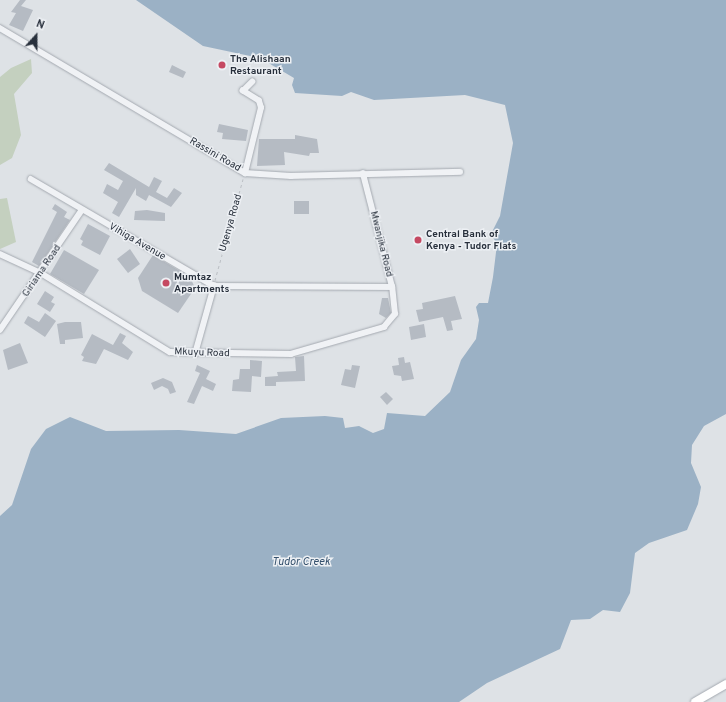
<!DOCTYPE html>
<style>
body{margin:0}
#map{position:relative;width:726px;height:702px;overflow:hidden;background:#dee2e6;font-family:Overpass,sans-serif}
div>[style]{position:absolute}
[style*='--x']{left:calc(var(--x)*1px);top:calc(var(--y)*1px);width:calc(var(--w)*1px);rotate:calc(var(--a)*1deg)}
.green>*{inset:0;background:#c4d0bf}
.water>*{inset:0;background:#9bb1c5}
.building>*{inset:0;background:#b5bbc3}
.path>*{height:1px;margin-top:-0.5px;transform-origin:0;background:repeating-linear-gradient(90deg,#bcc0c5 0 3px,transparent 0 6px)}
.roads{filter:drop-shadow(0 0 1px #a4a9b0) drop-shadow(0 0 1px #a4a9b0)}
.minor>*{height:5.5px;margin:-2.75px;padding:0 2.75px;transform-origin:2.75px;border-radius:2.75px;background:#f0f2f5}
.secondary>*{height:8px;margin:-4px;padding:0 4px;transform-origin:4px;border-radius:4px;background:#fff}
.dots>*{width:11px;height:11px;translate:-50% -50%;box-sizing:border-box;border:2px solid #edf0f4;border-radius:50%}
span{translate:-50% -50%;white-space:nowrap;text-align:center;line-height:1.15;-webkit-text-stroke:3px #edf0f4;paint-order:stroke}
.poi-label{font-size:10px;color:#28303c;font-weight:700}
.left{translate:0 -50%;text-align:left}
.street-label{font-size:10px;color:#28303c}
.water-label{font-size:11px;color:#35516d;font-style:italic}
.north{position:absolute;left:16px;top:16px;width:40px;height:40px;-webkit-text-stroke:3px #edf0f4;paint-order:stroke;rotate:21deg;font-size:11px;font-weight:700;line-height:16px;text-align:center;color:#28303c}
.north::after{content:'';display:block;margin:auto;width:14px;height:18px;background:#28303c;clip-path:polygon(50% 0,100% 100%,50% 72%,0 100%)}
</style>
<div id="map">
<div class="green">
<i style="clip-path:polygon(31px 59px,32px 73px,14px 94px,21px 135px,12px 158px,0 165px,0 77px,11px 68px)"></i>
<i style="clip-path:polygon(7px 198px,16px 242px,0 249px,0 199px)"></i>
</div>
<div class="water">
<i style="clip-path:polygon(136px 0,726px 0,726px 414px,704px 426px,692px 445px,691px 463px,701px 487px,698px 504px,687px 530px,649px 543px,635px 553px,630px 593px,620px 612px,603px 610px,590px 619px,571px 620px,560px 649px,487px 683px,459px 702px,0 702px,0 516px,12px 505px,31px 449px,46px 429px,70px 417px,106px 431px,179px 430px,236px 434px,281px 418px,325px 416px,343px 418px,345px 428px,359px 426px,373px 433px,384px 429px,387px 413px,425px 416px,450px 392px,461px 360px,476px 339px,479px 320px,476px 307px,479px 303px,488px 303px,493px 277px,497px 244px,491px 234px,500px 216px,513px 143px,505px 105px,465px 95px,374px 100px,351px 92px,342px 96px,295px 93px,292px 85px,294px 78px,260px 58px,203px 46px)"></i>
</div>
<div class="building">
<i style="clip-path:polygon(20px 0,26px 0,21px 6px,33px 10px,23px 31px,9px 25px,16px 13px,11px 12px)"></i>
<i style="clip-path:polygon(172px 65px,186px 72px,183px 78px,169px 72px)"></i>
<i style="clip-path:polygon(219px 124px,248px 130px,246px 141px,222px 139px,223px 133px,217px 132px)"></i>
<i style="clip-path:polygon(295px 135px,317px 139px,319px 153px,310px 153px,309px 156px,284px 152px,285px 165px,257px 166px,259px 139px,295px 139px)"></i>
<i style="clip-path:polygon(109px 163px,149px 187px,154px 177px,162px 181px,156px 192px,167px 198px,174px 188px,182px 193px,171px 207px,149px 195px,146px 201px,136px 195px,136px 188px,119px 217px,112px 213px,118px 202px,103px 193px,107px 184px,118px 190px,123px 181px,104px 170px)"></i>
<i style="clip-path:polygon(294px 201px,309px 201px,309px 214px,294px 214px)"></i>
<i style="clip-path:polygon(55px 204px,67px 212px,64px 217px,70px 220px,39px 266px,32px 262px,57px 212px,52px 209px)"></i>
<i style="clip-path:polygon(147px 210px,165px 213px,165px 221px,134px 220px,135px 211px)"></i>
<i style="clip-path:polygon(88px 224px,110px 236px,100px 255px,81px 245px,83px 241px,80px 239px)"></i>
<i style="clip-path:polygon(130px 249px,140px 264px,128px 273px,117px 259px)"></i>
<i style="clip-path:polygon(64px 250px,99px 270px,84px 294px,50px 274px)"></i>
<i style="clip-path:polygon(153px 255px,190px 277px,195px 288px,178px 313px,142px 291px,138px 278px)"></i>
<i style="clip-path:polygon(45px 291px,54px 297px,51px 302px,55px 304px,50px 312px,37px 304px)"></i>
<i style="clip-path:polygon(455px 296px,462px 319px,451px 321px,453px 330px,447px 331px,443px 317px,419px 322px,416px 310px,423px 309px,422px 303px)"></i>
<i style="clip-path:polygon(382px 298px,388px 298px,391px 313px,386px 318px,379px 314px)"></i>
<i style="clip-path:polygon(45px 313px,56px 321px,45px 337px,24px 323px,28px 316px,39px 322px)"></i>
<i style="clip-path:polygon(65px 322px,81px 322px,83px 338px,65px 340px,65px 344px,60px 344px,57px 324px)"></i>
<i style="clip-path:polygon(424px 324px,426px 337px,411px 340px,409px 327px)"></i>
<i style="clip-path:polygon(120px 333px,126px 336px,122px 343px,133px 352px,128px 360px,104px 349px,96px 364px,82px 361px,84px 357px,81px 355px,92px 334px,113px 345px)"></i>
<i style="clip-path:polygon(20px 343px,28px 363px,8px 370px,3px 350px)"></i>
<i style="clip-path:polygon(304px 356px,305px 381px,276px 382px,276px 386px,265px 386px,265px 377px,278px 376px,277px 372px,296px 371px,295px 357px)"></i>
<i style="clip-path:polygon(404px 357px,405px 363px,410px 362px,414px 379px,402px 381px,401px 376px,394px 375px,392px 366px,399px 365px,398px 358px)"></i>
<i style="clip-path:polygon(250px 360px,262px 361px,261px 377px,252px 376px,251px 392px,232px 391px,233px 380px,239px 379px,240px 369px,250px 369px)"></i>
<i style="clip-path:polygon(197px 365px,210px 371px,206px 379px,216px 384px,213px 391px,202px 386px,194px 404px,187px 402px,200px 373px,195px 371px)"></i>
<i style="clip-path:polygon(352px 365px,360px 366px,355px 388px,341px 385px,345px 369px,351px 370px)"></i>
<i style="clip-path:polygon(163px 378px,172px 382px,176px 392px,170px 394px,168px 389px,162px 386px,154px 390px,151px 383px)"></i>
<i style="clip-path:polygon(386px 392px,393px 399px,387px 405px,380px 397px)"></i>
</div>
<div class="path">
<i style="--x:215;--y:280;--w:105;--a:-74.5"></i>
</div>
<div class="roads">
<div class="minor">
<i style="--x:0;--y:28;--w:285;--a:30.6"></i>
<i style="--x:245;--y:173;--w:46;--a:3.7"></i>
<i style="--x:291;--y:176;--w:169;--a:-1.4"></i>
<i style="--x:245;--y:173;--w:67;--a:-76.2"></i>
<i style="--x:261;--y:108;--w:7;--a:-106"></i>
<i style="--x:259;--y:101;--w:19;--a:-148"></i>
<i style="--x:243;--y:91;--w:13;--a:-45"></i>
<i style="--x:31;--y:179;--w:212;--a:30.3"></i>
<i style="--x:214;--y:286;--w:178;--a:0.3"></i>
<i style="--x:0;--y:254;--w:45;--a:24.9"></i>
<i style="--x:41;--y:273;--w:151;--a:31.5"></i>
<i style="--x:170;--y:352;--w:121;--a:0.9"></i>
<i style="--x:291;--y:354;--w:97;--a:-16.2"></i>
<i style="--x:384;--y:327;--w:17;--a:-50"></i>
<i style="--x:395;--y:314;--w:27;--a:-96"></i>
<i style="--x:392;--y:287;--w:117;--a:-104.4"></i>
<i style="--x:0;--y:330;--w:145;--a:-55.7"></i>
<i style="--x:195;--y:354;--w:71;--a:-74.4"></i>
</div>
<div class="secondary">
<i style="--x:695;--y:702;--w:36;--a:-30"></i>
</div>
</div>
<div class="dots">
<i style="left:222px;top:65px;background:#c54962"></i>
<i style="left:418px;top:240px;background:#c54962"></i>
<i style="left:166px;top:283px;background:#c54962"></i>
</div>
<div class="poi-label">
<span class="left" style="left:230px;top:65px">The Alishaan<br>Restaurant</span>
<span class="left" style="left:426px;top:240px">Central Bank of<br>Kenya - Tudor Flats</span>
<span class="left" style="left:174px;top:283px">Mumtaz<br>Apartments</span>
</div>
<div class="street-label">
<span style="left:215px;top:155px;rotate:30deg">Rassini Road</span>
<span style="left:231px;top:223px;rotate:-74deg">Ugenya Road</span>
<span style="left:137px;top:242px;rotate:30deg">Vihiga Avenue</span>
<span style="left:381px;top:244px;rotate:76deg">Mwanjika Road</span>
<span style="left:42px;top:271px;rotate:-56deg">Giriama Road</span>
<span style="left:202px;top:353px;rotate:2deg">Mkuyu Road</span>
</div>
<div class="water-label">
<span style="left:301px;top:562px">Tudor Creek</span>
</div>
<div class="north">N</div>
</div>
